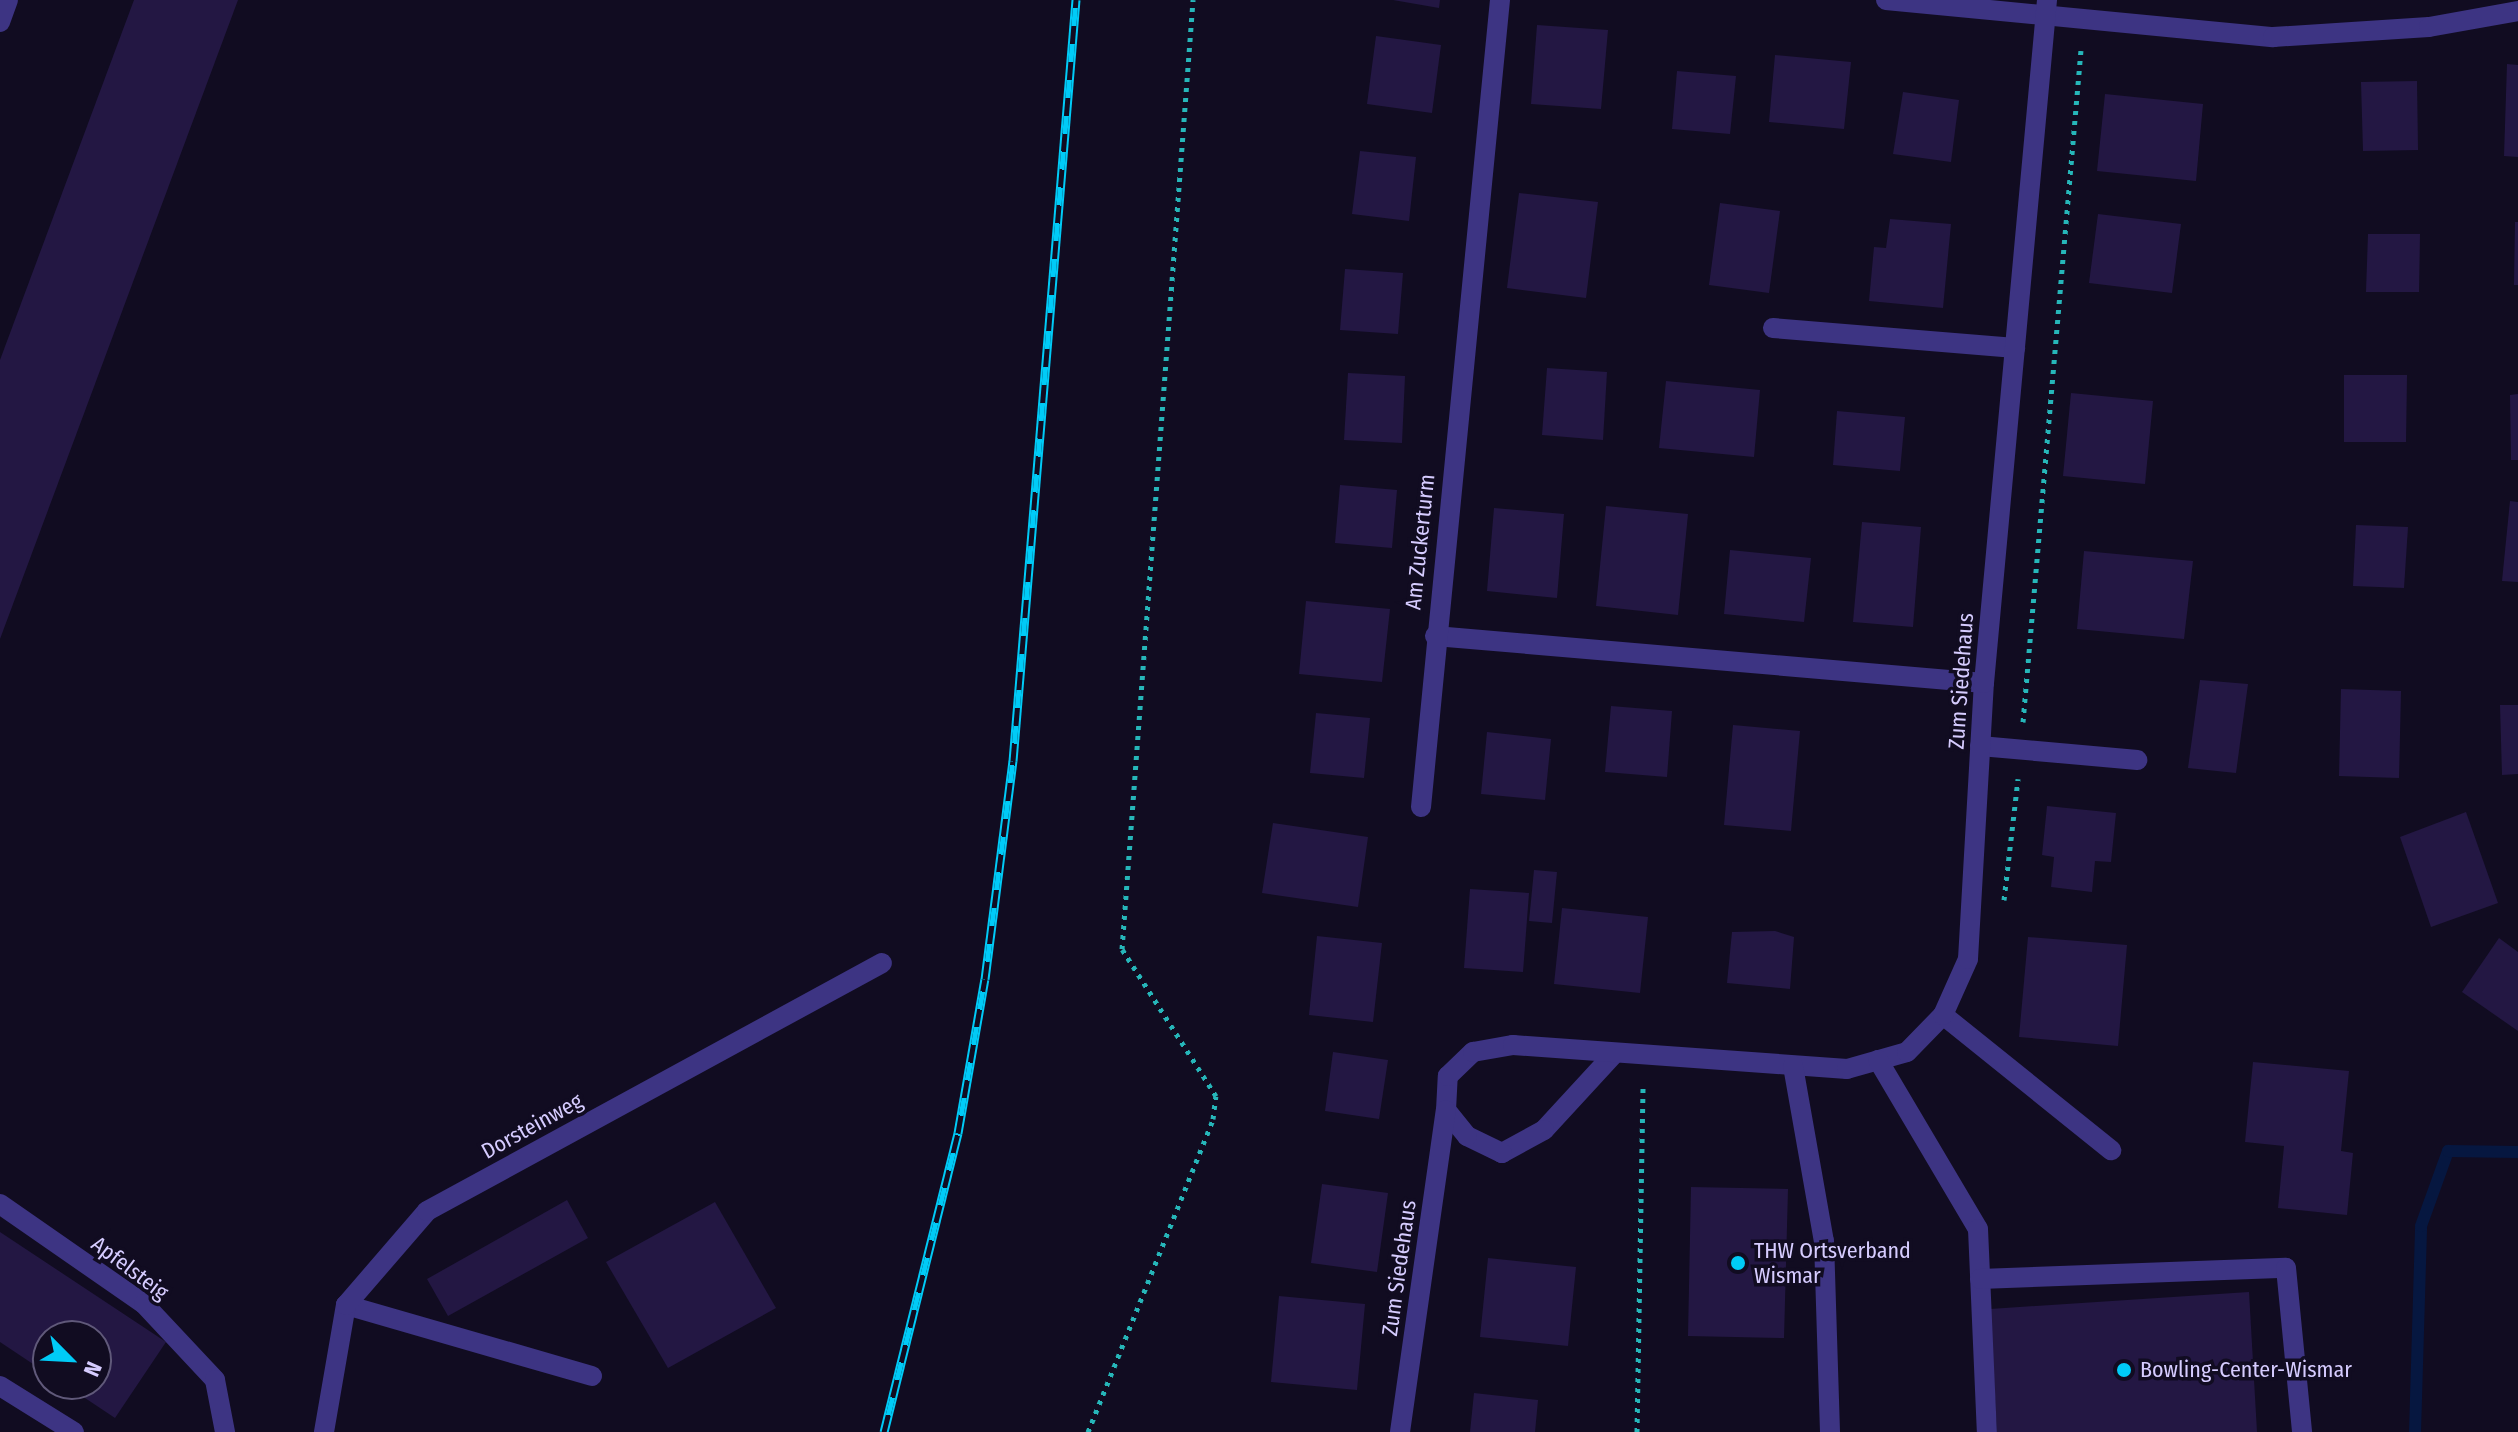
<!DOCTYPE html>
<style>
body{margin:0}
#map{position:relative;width:2518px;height:1432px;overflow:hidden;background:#110c21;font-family:"Fira Sans Condensed",sans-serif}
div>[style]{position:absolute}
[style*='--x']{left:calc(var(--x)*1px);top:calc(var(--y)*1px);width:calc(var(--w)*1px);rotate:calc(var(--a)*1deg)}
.stream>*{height:12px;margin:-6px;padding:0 6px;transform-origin:6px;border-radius:6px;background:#061740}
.building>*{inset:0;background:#231743}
.path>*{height:5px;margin-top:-2.5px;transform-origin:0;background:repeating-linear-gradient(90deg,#26b6b9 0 4px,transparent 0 10px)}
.minor>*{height:20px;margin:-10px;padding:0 10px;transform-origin:10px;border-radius:10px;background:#3d3483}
.rail>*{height:9px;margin-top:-4.5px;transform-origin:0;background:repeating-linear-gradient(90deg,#110c21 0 18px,#00cbf7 0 36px);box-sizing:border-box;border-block:2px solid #00cbf7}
.dots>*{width:22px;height:22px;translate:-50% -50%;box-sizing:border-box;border:4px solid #110c21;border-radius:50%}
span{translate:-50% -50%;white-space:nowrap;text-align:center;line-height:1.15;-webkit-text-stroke:7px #110c21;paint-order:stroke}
.street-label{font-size:22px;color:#d6ccff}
.poi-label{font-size:22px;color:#d6ccff}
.left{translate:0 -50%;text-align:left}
.north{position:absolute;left:32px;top:1320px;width:80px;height:80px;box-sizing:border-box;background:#110c21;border:2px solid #60597a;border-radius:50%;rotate:114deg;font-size:22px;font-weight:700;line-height:32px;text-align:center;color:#d6ccff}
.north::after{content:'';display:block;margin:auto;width:28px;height:36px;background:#00cbf7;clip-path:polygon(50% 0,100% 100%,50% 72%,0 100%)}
</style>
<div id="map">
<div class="stream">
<i style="--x:2415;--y:1432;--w:206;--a:-88.3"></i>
<i style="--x:2421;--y:1226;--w:80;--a:-70.2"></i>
<i style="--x:2448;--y:1151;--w:70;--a:0.8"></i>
</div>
<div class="building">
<i style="clip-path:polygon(134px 0,238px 0,0 639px,0 360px)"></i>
<i style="clip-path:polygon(1393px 0,1440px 0,1439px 8px)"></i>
<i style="clip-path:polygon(1537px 25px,1608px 30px,1601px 109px,1531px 104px)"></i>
<i style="clip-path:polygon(1376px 36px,1441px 45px,1432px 113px,1367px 104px)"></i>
<i style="clip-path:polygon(1775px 55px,1851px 62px,1844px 129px,1769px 122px)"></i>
<i style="clip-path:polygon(2507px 64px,2518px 65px,2518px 157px,2504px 156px)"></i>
<i style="clip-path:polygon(1677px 71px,1736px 76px,1730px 134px,1672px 129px)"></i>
<i style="clip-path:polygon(2417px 81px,2418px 150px,2363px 151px,2361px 82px)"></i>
<i style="clip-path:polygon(1903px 92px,1959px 100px,1951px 162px,1893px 154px)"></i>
<i style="clip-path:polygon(2105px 94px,2203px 104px,2196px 181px,2097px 171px)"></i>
<i style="clip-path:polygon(1360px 151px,1416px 157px,1409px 221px,1352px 214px)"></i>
<i style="clip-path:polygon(1519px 193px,1598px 202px,1586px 298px,1507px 288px)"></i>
<i style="clip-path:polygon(1720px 203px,1780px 211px,1769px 293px,1709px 285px)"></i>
<i style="clip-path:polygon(2098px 214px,2181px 224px,2172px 293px,2089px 283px)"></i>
<i style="clip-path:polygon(1890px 219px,1951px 224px,1943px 308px,1869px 301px,1874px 247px,1886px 248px)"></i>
<i style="clip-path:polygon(2515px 222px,2518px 222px,2518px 285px,2514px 285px)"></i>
<i style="clip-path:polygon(2368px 234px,2420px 234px,2419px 292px,2366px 292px)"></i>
<i style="clip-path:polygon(1345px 269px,1403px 273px,1398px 334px,1340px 330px)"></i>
<i style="clip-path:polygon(1547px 368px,1607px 372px,1603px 440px,1542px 435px)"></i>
<i style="clip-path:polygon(1348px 373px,1405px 376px,1402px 443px,1344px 440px)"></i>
<i style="clip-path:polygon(2344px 375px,2407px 375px,2406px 442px,2344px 442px)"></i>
<i style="clip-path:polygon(1666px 381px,1760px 390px,1754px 457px,1659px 448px)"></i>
<i style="clip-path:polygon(2071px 393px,2153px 401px,2145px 484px,2063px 476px)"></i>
<i style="clip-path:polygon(2518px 394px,2518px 460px,2511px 460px,2510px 395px)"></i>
<i style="clip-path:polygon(1837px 411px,1905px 417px,1900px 471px,1833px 465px)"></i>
<i style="clip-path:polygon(1340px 485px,1397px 490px,1392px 548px,1335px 543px)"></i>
<i style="clip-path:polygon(2510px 501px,2518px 502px,2518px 582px,2502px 581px)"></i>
<i style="clip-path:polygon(1606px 506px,1688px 514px,1678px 615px,1596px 606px)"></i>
<i style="clip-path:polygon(1494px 508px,1564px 514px,1557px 598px,1487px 591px)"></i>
<i style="clip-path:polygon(1862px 522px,1921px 527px,1913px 627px,1853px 622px)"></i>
<i style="clip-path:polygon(2356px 525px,2408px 527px,2404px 588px,2353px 586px)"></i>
<i style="clip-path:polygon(1730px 550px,1811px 558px,1804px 622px,1724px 614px)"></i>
<i style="clip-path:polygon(2084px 551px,2193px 561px,2184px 639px,2077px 629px)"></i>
<i style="clip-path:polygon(1306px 601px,1390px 609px,1382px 682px,1299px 674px)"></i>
<i style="clip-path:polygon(2200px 680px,2248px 684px,2236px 773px,2188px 768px)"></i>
<i style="clip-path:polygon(2341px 689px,2401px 691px,2399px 778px,2339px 776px)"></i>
<i style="clip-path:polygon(2500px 705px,2518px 705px,2518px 774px,2502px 775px)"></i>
<i style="clip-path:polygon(1611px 706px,1672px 711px,1667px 777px,1605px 772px)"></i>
<i style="clip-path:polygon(1316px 713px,1370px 718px,1364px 778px,1310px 773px)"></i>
<i style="clip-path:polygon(1733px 725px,1800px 731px,1791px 831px,1724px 825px)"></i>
<i style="clip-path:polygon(1487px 732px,1551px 739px,1545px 800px,1481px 794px)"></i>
<i style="clip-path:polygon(2047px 806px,2116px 813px,2111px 862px,2095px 861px,2092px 892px,2051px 887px,2054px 857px,2042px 855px)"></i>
<i style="clip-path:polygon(2466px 812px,2498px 903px,2431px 927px,2400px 837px)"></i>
<i style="clip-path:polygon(1273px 823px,1368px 837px,1358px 907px,1262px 893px)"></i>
<i style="clip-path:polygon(1534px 870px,1557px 872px,1552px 923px,1529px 921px)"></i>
<i style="clip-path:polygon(1470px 889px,1529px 893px,1523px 972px,1464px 968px)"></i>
<i style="clip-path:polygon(1562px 908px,1648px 917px,1640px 993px,1554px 984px)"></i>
<i style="clip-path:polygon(1775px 931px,1794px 937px,1790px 989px,1727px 983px,1732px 932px)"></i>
<i style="clip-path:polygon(1317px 936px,1382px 943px,1373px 1022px,1309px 1015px)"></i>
<i style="clip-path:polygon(2028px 937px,2127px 945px,2118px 1046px,2019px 1037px)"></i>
<i style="clip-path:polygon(2499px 938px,2518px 952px,2518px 1031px,2462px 992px)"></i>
<i style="clip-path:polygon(1333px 1052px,1388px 1060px,1379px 1119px,1325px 1111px)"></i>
<i style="clip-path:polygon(2253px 1062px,2349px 1071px,2341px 1151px,2353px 1153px,2347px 1215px,2278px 1208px,2284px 1146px,2245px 1142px)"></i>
<i style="clip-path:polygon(1322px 1184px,1388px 1193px,1377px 1272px,1311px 1263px)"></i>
<i style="clip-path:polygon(1691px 1187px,1788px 1189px,1784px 1338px,1688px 1336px)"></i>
<i style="clip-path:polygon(567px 1200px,588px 1238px,448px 1316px,427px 1279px)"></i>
<i style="clip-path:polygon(715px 1202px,776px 1308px,668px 1368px,606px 1262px)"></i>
<i style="clip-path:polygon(0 1232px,166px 1342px,115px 1418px,64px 1384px,96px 1384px,96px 1336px,48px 1336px,48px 1374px,0 1342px)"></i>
<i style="clip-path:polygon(1488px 1258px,1576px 1267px,1568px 1346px,1480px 1337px)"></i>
<i style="clip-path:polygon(2249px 1292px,2257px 1432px,1997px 1432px,1990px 1309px)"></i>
<i style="clip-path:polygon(1279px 1296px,1365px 1304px,1357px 1390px,1271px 1382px)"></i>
<i style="clip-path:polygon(1474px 1393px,1538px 1400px,1535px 1432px,1470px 1432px)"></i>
</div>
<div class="path">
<i style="--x:2023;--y:722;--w:674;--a:-85.07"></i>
<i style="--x:2004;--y:900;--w:122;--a:-83.4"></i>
<i style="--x:1088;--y:1432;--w:337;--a:-68.2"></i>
<i style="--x:1213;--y:1119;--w:23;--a:-83"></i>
<i style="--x:1216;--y:1096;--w:174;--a:-122.6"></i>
<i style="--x:1122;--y:949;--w:952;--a:-85.72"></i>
<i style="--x:1637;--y:1432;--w:346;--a:-89"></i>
</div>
<div class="minor">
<i style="--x:1886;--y:0;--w:389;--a:5.5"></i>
<i style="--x:2273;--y:37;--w:156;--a:-3.7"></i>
<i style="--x:2429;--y:27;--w:90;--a:-10.2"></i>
<i style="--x:0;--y:22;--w:23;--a:-70"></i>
<i style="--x:1773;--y:328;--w:243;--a:4.7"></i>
<i style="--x:1435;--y:636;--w:551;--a:4.89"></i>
<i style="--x:1980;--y:746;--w:158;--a:5.1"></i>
<i style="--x:1421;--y:807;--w:811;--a:-84.41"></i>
<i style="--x:1943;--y:1015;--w:216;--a:38.8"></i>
<i style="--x:1613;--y:1055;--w:102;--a:132.6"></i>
<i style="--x:1544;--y:1130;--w:48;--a:151.3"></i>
<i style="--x:1502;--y:1153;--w:39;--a:-154"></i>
<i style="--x:1467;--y:1136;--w:33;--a:-129"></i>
<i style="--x:1446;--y:1110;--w:34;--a:-87"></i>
<i style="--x:1448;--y:1076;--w:35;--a:-44"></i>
<i style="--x:1473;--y:1052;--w:41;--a:-9.9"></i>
<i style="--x:1513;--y:1045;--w:335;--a:4.1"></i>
<i style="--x:1847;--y:1069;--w:62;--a:-15.8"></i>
<i style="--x:1907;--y:1052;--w:52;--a:-45.8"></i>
<i style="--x:1943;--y:1015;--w:61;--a:-65.9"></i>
<i style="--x:1968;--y:959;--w:276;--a:-86.7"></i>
<i style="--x:1984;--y:683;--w:686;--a:-84.73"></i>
<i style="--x:1878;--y:1060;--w:196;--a:59.4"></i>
<i style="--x:1978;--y:1229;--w:203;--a:87.5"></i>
<i style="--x:1793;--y:1066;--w:178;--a:80"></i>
<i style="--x:1824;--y:1241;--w:191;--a:88.2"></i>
<i style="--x:0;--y:1204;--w:175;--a:34.8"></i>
<i style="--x:144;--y:1304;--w:104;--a:46.9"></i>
<i style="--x:215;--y:1380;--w:53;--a:79.1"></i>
<i style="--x:1980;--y:1279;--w:306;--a:-2.1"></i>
<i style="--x:2286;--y:1268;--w:165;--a:84.4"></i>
<i style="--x:346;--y:1305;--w:256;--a:16.1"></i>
<i style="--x:0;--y:1386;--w:87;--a:31.9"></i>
<i style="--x:324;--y:1432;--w:129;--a:-80.2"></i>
<i style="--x:346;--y:1305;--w:124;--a:-49.2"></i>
<i style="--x:427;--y:1211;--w:518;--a:-28.59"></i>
<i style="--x:1400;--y:1432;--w:325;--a:-81.9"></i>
</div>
<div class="rail">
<i style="--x:884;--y:1432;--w:308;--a:-76.1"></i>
<i style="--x:958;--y:1133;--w:156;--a:-80.1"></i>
<i style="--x:985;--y:979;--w:220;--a:-82.7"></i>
<i style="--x:1013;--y:761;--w:764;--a:-85.27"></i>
</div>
<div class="dots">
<i style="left:1738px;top:1263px;background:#00cbf7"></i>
<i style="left:2124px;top:1370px;background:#00cbf7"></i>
</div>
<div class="street-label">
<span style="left:1420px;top:542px;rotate:-84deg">Am Zuckerturm</span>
<span style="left:1961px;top:681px;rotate:-86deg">Zum Siedehaus</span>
<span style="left:532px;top:1126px;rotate:-29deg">Dorsteinweg</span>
<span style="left:130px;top:1268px;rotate:37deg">Apfelsteig</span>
<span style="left:1399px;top:1268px;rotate:-82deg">Zum Siedehaus</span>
</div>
<div class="poi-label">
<span class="left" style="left:1754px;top:1263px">THW Ortsverband<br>Wismar</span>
<span class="left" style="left:2140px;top:1370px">Bowling-Center-Wismar</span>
</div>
<div class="north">N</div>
</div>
